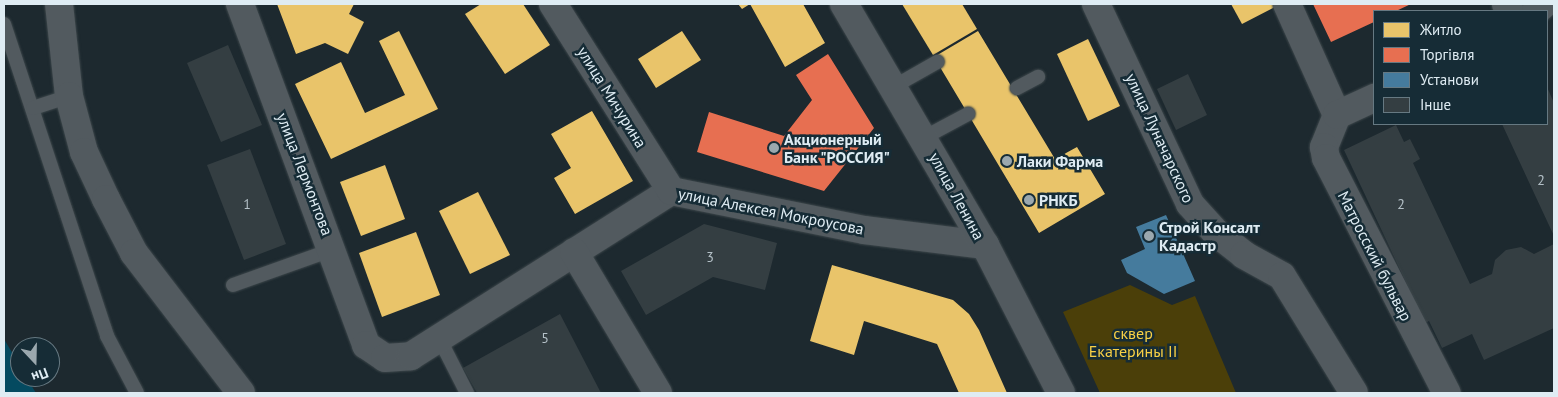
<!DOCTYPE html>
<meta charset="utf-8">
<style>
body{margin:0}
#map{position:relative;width:1558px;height:397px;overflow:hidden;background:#1d292f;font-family:"PT Sans",sans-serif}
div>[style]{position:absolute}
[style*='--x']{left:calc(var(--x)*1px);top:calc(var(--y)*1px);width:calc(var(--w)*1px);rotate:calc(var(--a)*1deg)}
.green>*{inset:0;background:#4b3f09}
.water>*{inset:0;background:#044a60}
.homes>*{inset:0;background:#e9c46a}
.shops>*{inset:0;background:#e76f51}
.public>*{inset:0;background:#457b9d}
.building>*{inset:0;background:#343e42}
.roads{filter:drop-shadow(0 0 1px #3c464a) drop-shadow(0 0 1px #3c464a)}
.lane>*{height:14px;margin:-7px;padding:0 7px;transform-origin:7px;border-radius:7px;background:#525a5f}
.street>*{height:28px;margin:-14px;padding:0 14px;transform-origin:14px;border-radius:14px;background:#525a5f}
.secondary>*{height:28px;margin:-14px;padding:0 14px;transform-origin:14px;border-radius:14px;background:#525a5f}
.dots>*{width:14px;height:14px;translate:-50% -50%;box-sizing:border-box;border:2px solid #162c36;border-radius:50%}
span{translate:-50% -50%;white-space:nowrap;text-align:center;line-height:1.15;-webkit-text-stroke:5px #162c36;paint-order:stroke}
.number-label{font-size:14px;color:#b4c0c7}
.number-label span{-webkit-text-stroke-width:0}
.street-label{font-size:16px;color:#dfecf3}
.poi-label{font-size:16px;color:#dfecf3;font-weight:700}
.left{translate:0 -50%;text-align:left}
.park-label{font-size:16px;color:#f8d045}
.frame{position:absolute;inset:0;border:5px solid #dfecf3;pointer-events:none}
.legend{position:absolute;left:1373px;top:10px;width:175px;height:115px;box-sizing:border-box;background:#162c36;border:1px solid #667982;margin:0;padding:6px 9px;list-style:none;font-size:15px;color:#dfecf3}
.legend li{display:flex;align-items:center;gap:10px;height:25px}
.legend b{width:25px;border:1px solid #667982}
.north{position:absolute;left:10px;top:337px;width:50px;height:50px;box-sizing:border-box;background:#162c36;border:1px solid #667982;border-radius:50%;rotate:159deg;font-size:14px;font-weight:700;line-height:20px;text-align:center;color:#dfecf3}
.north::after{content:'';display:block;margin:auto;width:18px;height:22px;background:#9ba8ae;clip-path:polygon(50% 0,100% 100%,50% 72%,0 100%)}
</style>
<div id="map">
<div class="green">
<i style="clip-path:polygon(1130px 285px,1172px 305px,1195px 296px,1236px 393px,1100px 393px,1063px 312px)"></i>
</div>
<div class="water">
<i style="clip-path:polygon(4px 339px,20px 366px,20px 377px,26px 377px,36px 393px,4px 393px)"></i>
</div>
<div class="homes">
<i style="clip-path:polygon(277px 4px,354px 4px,349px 14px,364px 22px,348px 54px,325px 43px,296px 54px)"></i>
<i style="clip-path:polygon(481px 4px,523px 4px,550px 45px,505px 74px,465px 14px)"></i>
<i style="clip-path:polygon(738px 4px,803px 4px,825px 43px,785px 67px,750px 4px,742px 9px)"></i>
<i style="clip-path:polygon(902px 4px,962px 4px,977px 29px,933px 55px)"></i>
<i style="clip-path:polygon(1231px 4px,1274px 4px,1275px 7px,1242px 24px)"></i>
<i style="clip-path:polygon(399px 31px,438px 109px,331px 159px,295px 84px,341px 62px,365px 113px,405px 95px,379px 41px)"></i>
<i style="clip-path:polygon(682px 31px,701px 60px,656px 88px,638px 59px)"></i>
<i style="clip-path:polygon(978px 31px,1055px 159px,1077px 147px,1105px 194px,1039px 233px,934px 57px)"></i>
<i style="clip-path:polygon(1088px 39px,1120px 106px,1088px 121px,1057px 54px)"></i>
<i style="clip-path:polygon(592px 111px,633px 181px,575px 214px,554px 178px,571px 168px,551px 134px)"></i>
<i style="clip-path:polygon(385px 165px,405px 219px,361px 236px,340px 182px)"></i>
<i style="clip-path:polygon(478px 192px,510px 255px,470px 274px,439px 211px)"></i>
<i style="clip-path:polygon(416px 232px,440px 295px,382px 317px,359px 253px)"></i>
<i style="clip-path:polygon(832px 265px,953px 300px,969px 314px,979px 330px,1007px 393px,959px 393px,937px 344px,864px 321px,854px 355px,810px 341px)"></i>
</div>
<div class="shops">
<i style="clip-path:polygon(1313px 4px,1411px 4px,1396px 11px,1374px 11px,1374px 22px,1331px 42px)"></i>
<i style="clip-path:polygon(828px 54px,874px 128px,824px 191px,697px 152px,709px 112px,784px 136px,812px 100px,796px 75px)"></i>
</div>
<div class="public">
<i style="clip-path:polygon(1166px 215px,1195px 281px,1164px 294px,1127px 273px,1121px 260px,1145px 249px,1136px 227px)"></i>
</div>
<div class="building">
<i style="clip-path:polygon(228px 45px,262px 125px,221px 142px,187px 63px)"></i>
<i style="clip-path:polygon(1188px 74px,1207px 115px,1176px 130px,1157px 89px)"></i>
<i style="clip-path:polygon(1547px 87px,1554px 103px,1554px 236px,1502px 124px,1547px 124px)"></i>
<i style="clip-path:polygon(1396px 125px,1404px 142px,1410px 139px,1420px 159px,1413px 163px,1470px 284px,1492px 274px,1495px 260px,1506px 250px,1521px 247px,1534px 254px,1554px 244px,1554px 328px,1484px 360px,1472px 334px,1442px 348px,1429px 321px,1425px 323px,1344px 150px)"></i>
<i style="clip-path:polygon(250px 149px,286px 244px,244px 260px,207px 165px)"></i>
<i style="clip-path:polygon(704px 224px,777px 243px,765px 290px,713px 277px,646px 315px,621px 271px)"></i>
<i style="clip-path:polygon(560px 314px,601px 393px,477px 393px,463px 368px)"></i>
</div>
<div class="roads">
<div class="lane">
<i style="--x:4;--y:24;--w:329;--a:71.7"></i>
<i style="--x:107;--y:336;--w:64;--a:62.2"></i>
<i style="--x:893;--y:87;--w:51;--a:-29.6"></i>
<i style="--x:1017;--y:88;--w:24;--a:-28"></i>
<i style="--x:33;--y:108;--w:38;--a:-18"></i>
<i style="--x:925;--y:137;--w:49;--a:-28.1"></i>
<i style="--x:233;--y:285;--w:107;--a:-19.6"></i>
<i style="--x:439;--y:338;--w:62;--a:63"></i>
</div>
<div class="street">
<i style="--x:59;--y:4;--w:93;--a:83.8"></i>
<i style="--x:69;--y:96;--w:58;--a:75"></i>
<i style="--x:84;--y:152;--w:52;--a:64.9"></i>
<i style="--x:106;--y:199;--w:61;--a:62.6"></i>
<i style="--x:134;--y:253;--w:176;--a:52.6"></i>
<i style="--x:240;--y:4;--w:364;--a:69.7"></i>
<i style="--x:366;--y:345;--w:23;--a:34"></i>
<i style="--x:385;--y:358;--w:26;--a:-4"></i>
<i style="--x:411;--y:356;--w:308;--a:-32.4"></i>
<i style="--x:671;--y:191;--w:197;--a:11.4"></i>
<i style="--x:864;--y:230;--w:122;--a:7.1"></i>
<i style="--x:553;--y:4;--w:221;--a:57.7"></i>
<i style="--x:1096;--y:4;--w:221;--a:64.8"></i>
<i style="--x:1190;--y:204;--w:38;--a:48"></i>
<i style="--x:1215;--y:232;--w:37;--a:38"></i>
<i style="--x:1244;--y:255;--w:43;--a:28.9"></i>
<i style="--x:1282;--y:276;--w:137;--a:58.4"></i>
<i style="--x:1287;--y:4;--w:122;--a:65.8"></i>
<i style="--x:1506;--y:4;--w:8;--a:60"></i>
<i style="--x:1536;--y:11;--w:11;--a:-41"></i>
<i style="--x:1337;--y:115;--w:35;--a:112"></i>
<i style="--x:1324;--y:147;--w:11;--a:80"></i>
<i style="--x:1326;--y:158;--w:264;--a:62.8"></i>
<i style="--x:1337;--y:115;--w:41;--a:-24.7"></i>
<i style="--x:574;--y:252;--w:164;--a:59.2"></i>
</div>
<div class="secondary">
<i style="--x:844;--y:4;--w:279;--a:59.7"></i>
<i style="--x:985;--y:245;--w:166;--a:62.8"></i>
</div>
</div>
<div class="dots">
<i style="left:774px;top:148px;background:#9ba8ae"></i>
<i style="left:1007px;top:161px;background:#9ba8ae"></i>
<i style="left:1029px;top:200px;background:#9ba8ae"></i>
<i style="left:1149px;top:236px;background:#9ba8ae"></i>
</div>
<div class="number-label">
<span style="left:1541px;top:180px">2</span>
<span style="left:247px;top:204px">1</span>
<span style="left:1401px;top:204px">2</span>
<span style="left:710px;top:257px">3</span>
<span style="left:545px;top:338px">5</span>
</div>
<div class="street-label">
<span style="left:612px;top:97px;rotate:58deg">улица Мичурина</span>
<span style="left:1160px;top:138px;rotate:65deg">улица Луначарского</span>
<span style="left:305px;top:174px;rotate:69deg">улица Лермонтова</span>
<span style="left:957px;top:196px;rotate:61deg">улица Ленина</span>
<span style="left:771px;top:211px;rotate:11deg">улица Алексея Мокроусова</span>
<span style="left:1375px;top:256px;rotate:63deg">Матросский бульвар</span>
</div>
<div class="poi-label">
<span class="left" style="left:784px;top:148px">Акционерный<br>Банк "РОССИЯ"</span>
<span class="left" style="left:1017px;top:161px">Лаки Фарма</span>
<span class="left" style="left:1039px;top:200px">РНКБ</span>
<span class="left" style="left:1159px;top:236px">Строй Консалт<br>Кадастр</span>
</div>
<div class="park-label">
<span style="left:1133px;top:342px">cквер<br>Екатерины II</span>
</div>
<div class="frame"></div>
<ul class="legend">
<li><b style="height:14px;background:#e9c46a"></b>Житло</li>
<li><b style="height:14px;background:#e76f51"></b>Торгівля</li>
<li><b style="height:14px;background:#457b9d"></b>Установи</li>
<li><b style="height:14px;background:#343e42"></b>Інше</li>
</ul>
<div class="north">Пн</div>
</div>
